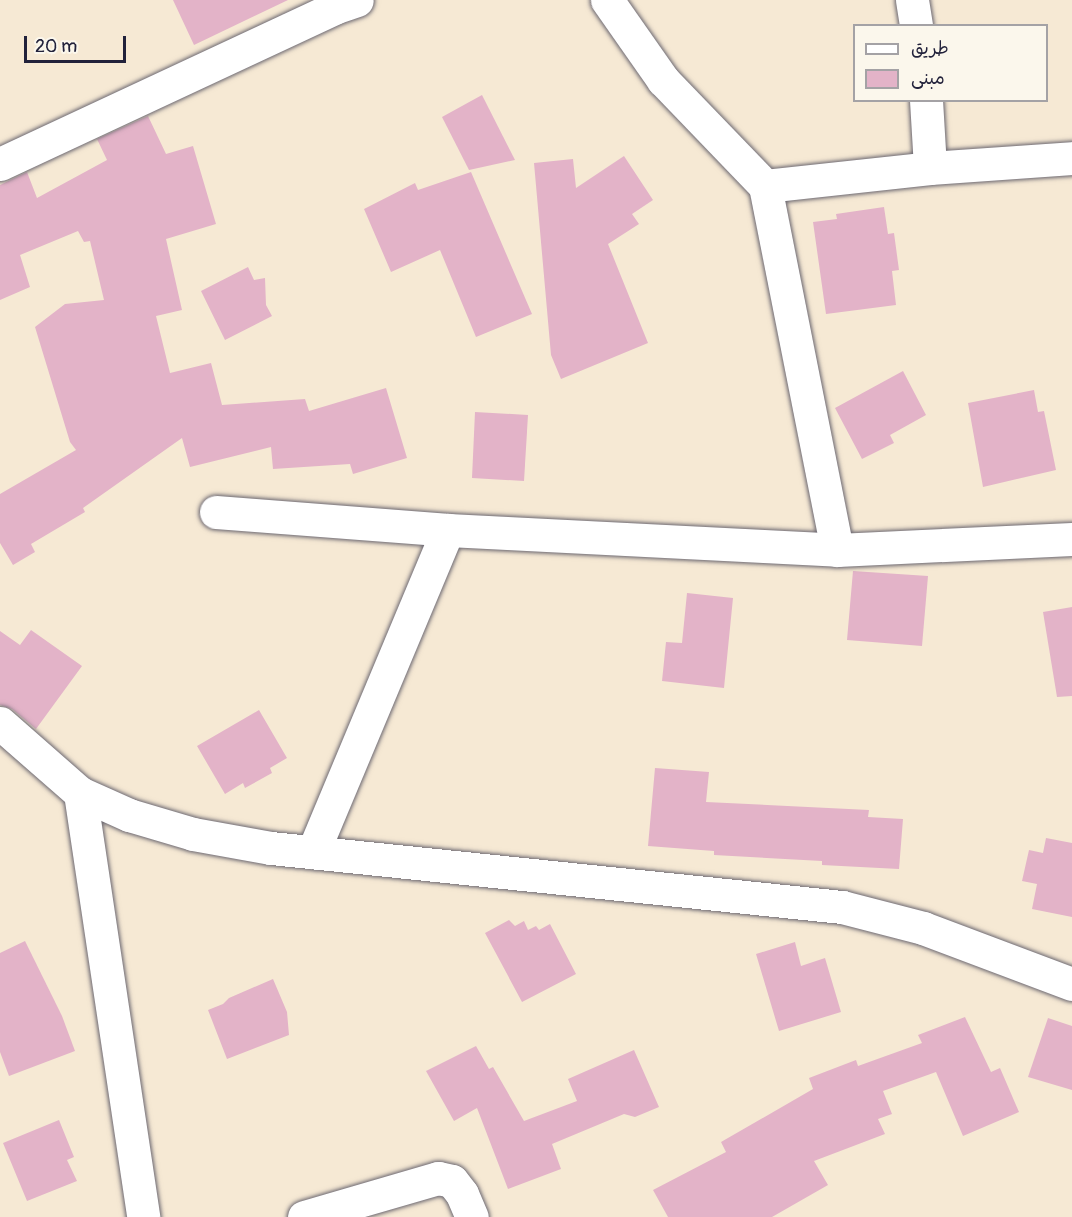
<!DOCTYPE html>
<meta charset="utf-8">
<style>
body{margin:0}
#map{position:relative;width:1072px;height:1217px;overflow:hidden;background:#f6e9d4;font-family:Pangolin,"Playpen Sans Arabic",sans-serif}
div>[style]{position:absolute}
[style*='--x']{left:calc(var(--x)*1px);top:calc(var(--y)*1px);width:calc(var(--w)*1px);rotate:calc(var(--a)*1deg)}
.building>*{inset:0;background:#e3b3c8}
.roads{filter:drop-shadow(0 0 2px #6c6871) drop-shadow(0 0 2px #6c6871)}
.minor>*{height:33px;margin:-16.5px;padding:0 16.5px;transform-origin:16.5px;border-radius:16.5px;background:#fff}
span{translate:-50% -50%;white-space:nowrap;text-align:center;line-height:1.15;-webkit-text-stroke:4.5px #fbf7ec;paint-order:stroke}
.legend{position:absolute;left:853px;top:24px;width:195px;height:78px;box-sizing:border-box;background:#fbf7ec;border:2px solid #a4a2a5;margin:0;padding:8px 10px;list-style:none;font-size:18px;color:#22223b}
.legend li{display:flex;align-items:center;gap:12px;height:30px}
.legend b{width:30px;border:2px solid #a4a2a5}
.scale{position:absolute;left:24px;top:36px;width:102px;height:27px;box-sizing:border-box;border:3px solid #22223b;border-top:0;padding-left:8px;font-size:18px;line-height:21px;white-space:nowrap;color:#22223b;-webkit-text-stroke:4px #fbf7ec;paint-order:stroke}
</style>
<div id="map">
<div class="building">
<i style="clip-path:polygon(173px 0,288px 0,194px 45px)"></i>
<i style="clip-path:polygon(482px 95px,515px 160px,469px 170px,442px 117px)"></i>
<i style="clip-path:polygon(148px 116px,166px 154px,193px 146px,216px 224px,166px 239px,182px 310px,156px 316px,170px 373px,211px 363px,222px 405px,305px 399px,309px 411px,386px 388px,407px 458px,353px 474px,350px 464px,273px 469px,271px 447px,190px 467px,182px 438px,83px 508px,85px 512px,31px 544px,35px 552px,13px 565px,0 543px,0 494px,76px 450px,70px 442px,35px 327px,65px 304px,104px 300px,90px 241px,84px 242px,78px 231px,20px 255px,30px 287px,0 300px,0 185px,27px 172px,37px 198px,107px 160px,97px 139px)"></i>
<i style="clip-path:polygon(624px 156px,653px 200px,632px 214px,639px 224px,608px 244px,648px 343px,561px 379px,551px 355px,534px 163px,573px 159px,576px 188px)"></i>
<i style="clip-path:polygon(471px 172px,532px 314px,476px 337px,440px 250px,391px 272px,364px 209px,415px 183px,418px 190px)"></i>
<i style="clip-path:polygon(884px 207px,888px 234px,894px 233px,899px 270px,892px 271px,896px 305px,826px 314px,813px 222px,837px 219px,836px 214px)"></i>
<i style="clip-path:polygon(248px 267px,254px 280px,265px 278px,266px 305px,272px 316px,225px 340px,201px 291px)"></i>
<i style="clip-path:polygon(903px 371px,926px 415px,890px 435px,894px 443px,862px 459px,835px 408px)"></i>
<i style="clip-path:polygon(1034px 390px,1038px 412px,1044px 411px,1056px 470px,983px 487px,968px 403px)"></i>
<i style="clip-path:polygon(475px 412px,528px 415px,524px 481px,472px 478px)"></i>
<i style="clip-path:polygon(853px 571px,928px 576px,922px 646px,847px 640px)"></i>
<i style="clip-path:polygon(687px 593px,733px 598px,724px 688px,662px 681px,666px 642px,682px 643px)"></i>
<i style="clip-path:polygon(1072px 607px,1072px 696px,1057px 697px,1043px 612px)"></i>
<i style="clip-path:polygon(31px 630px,82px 666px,36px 729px,12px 709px,0 705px,0 631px,20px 645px)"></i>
<i style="clip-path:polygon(259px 710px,287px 758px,270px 768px,272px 773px,245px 788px,243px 783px,225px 794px,197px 746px)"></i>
<i style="clip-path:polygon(655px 768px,709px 772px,706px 802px,869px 810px,868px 817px,903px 819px,899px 869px,822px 865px,822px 861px,714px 855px,714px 851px,648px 846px)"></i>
<i style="clip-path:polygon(1046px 838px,1072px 843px,1072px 917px,1032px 909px,1037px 884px,1022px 881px,1029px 850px,1043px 853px)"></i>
<i style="clip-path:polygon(509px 920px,515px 926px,524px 921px,528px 930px,536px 926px,539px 930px,550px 924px,576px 974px,522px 1002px,485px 933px)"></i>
<i style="clip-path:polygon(25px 941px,62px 1016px,75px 1051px,9px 1076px,0 1052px,0 953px)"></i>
<i style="clip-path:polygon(795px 942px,801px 966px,825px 958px,841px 1012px,779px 1031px,756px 954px)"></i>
<i style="clip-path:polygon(273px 979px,287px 1012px,289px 1035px,227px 1059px,208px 1010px,223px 1004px,229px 998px)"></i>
<i style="clip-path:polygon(965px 1017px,991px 1072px,1000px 1068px,1019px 1112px,963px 1136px,936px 1072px,883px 1091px,892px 1114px,878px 1119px,885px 1134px,814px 1161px,828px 1185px,772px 1217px,668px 1217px,653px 1190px,726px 1152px,721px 1142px,813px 1089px,809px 1078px,856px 1060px,858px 1066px,922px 1043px,918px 1035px)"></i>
<i style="clip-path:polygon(1048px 1018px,1072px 1026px,1072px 1090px,1028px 1077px)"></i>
<i style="clip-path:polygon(476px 1046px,489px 1069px,493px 1067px,524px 1121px,577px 1101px,568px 1079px,634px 1050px,659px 1107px,635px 1117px,624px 1114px,552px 1144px,561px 1169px,508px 1189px,477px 1108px,454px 1121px,426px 1071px)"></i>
<i style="clip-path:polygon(59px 1120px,74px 1157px,67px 1160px,77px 1181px,27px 1201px,3px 1143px)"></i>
</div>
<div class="roads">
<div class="minor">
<i style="--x:607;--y:0;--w:98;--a:55"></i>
<i style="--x:663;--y:80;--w:147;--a:46.1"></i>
<i style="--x:765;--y:186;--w:371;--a:78.8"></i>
<i style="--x:912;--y:0;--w:26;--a:81"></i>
<i style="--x:926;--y:100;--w:68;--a:86.6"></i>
<i style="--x:0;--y:164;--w:369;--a:-25"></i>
<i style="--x:334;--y:8;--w:24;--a:-19"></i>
<i style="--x:765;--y:186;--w:166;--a:-6.2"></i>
<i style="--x:930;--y:168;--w:142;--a:-4"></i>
<i style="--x:216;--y:512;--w:233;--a:4.4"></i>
<i style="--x:448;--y:530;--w:390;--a:2.9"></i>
<i style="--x:837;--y:550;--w:235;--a:-2.7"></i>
<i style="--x:0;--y:723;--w:106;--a:41.2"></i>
<i style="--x:80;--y:793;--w:54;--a:24.2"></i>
<i style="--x:129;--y:815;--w:67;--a:16.5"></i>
<i style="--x:193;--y:834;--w:79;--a:10.2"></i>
<i style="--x:271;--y:848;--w:574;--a:5.9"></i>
<i style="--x:842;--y:907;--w:84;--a:14.5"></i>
<i style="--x:923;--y:928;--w:159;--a:20.6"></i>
<i style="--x:80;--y:793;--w:429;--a:81.5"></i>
<i style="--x:313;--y:852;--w:349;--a:-67.3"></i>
<i style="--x:304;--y:1217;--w:140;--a:-16.2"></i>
<i style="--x:438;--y:1178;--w:14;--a:12"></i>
<i style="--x:452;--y:1181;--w:16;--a:52"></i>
<i style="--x:462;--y:1194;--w:25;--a:67"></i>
</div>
</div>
<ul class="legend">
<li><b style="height:8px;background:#fff"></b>طريق</li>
<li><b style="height:16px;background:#e3b3c8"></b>مبنى</li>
</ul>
<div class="scale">20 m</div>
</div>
